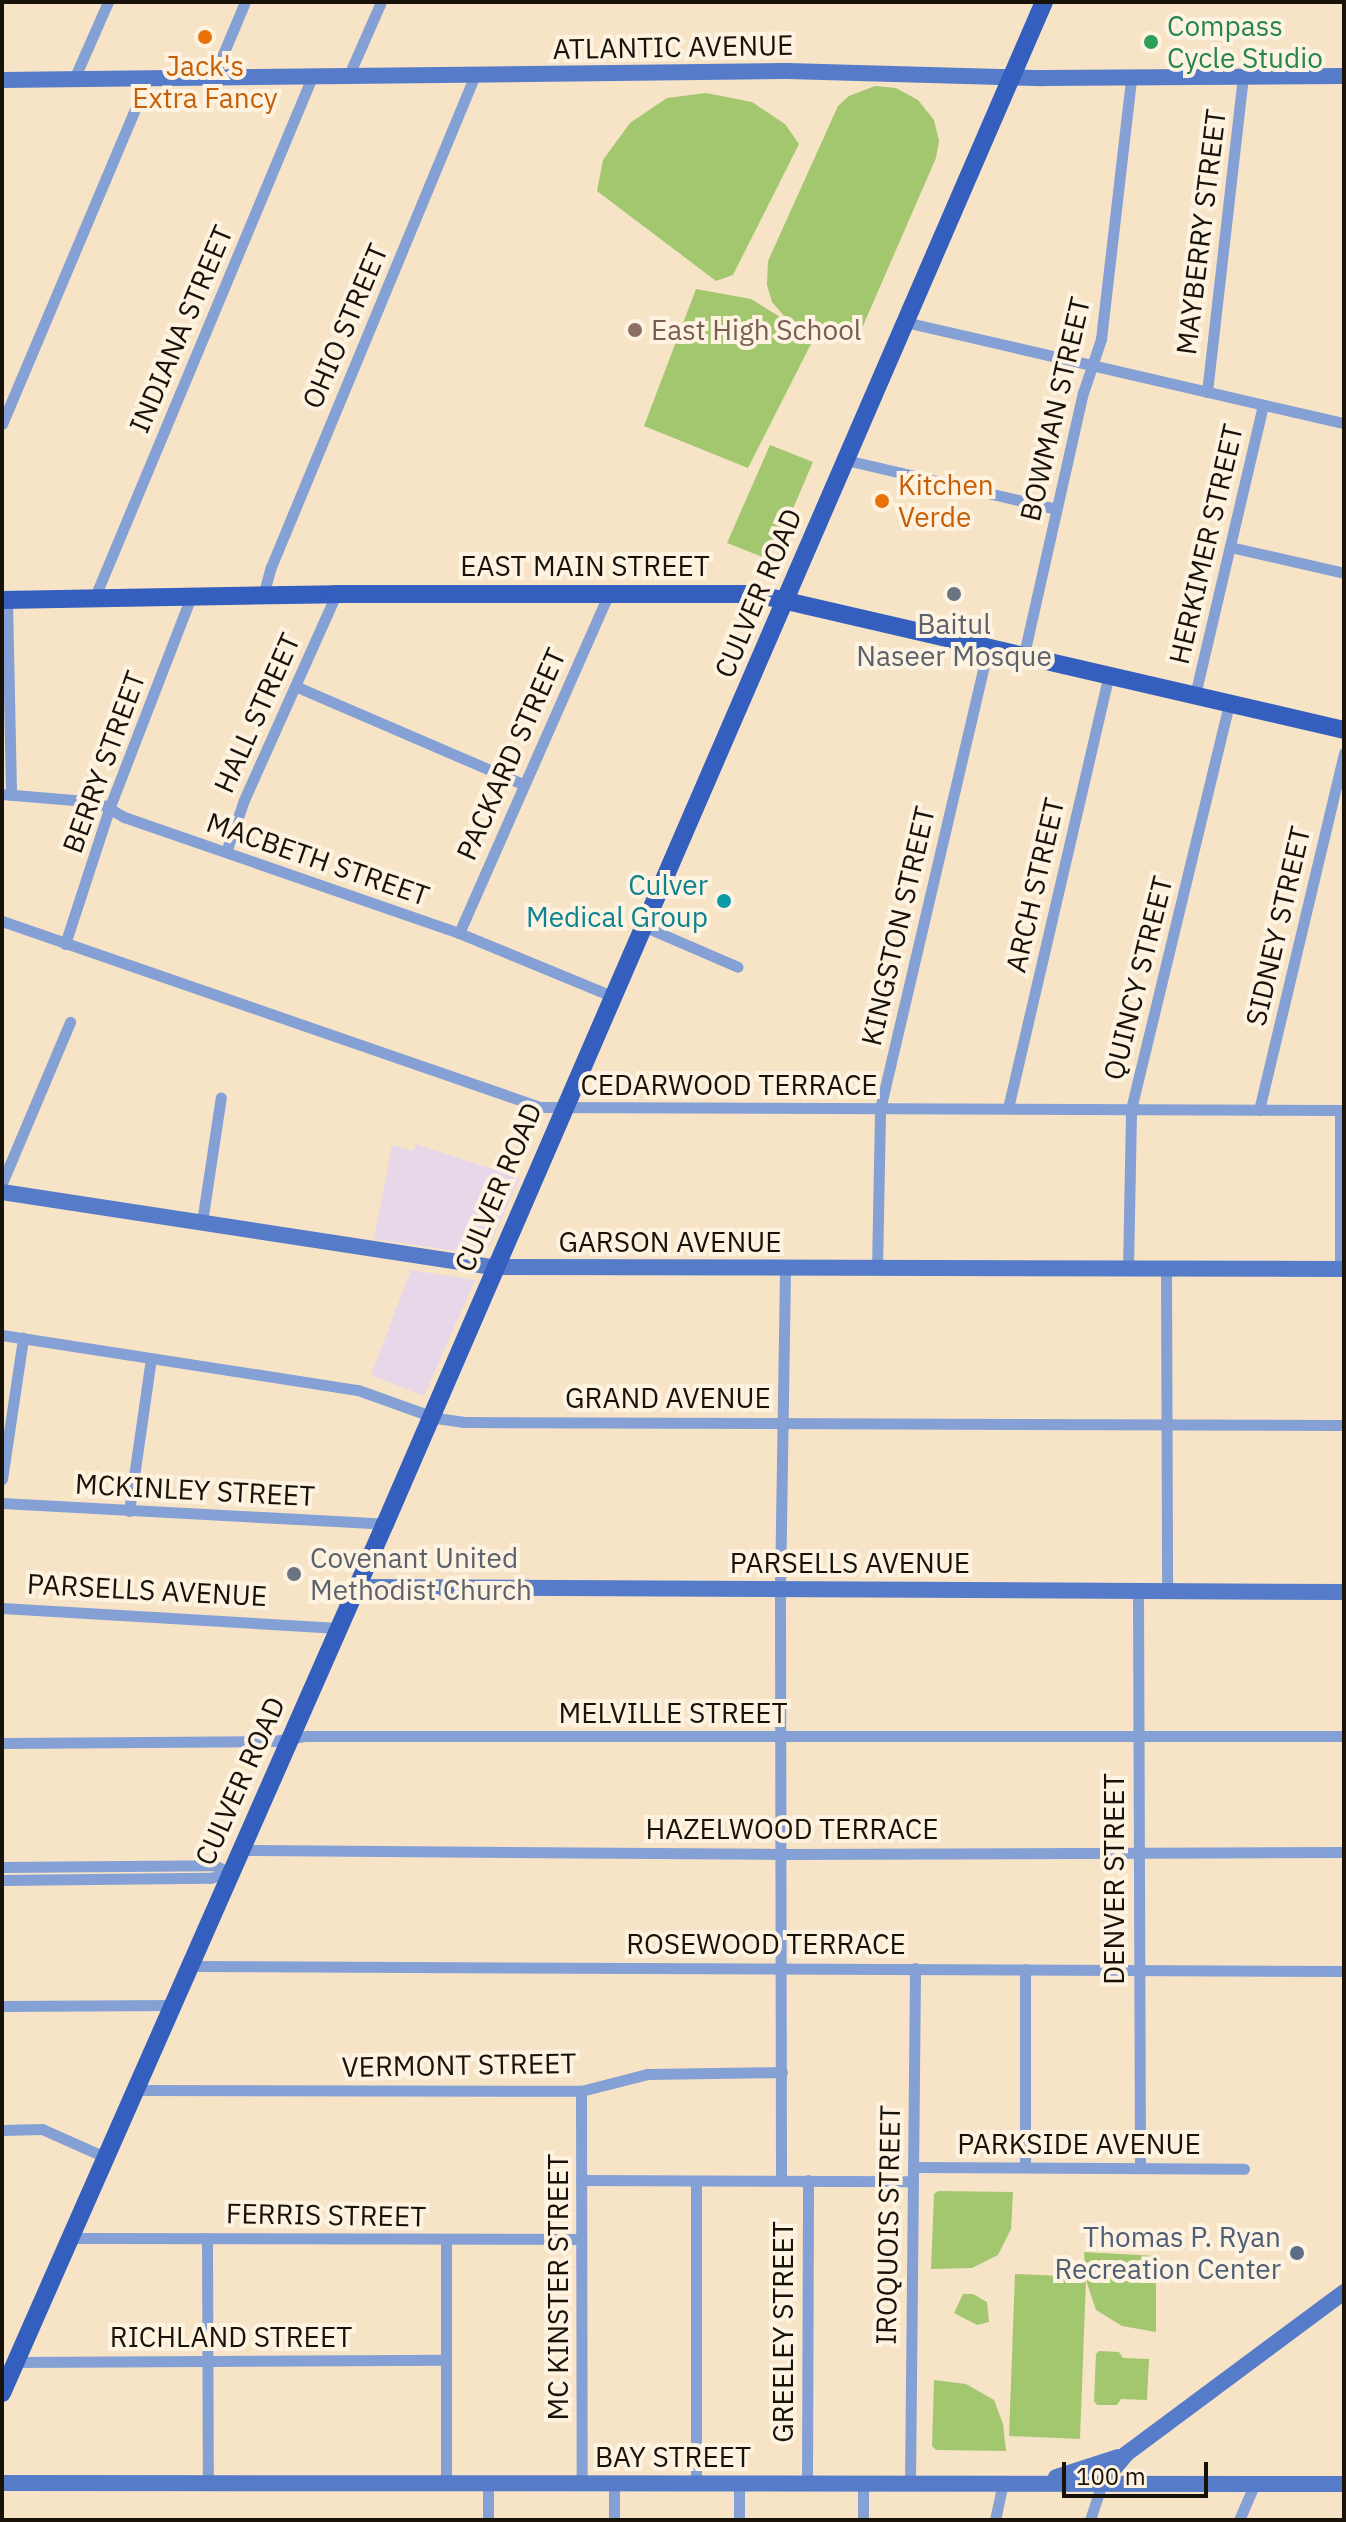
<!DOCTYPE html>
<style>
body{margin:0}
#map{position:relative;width:1346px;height:2522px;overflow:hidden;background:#f7e4c7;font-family:"IBM Plex Sans",sans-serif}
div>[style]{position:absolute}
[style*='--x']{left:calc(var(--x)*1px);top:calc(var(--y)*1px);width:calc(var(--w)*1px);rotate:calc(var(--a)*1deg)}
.commercial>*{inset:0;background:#e7d7e9}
.green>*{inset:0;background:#a2c76f}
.street>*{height:11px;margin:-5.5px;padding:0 5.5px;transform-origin:5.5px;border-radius:5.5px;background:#85a0d5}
.secondary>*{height:16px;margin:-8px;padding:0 8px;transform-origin:8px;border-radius:8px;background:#567bc9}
.primary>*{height:18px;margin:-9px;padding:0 9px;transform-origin:9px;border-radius:9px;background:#345fbf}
.dots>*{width:22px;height:22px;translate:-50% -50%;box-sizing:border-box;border:4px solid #fef2e1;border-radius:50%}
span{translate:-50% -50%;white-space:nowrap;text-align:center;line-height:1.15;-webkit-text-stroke:8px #fef2e1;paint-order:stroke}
.leisure-label{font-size:28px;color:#27864d}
.left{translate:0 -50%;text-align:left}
.street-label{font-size:28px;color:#181208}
.food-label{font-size:28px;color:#c56008}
.education-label{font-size:28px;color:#785e54}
.worship-label{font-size:28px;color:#5b616d}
.culture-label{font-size:28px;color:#0d838f}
.right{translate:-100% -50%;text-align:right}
.service-label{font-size:28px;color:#4e5e75}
.frame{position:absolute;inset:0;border:4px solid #181208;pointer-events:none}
.scale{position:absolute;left:1062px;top:2462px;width:146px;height:36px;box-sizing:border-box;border:4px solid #181208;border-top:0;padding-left:10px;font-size:24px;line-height:28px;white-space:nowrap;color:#181208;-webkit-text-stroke:6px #fef2e1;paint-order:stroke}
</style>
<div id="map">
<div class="commercial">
<i style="clip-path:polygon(416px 1144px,520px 1178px,485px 1255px,374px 1239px,392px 1145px,413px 1151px)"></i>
<i style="clip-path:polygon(411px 1270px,475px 1280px,424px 1396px,371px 1375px)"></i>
</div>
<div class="green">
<i style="clip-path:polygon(875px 86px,896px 88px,918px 100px,934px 120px,939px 141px,936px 158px,859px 335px,844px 328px,831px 331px,805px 328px,784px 316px,772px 302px,767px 285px,768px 261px,838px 106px,849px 96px)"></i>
<i style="clip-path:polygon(706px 93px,752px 102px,785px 124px,799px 144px,733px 275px,716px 281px,597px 191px,603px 160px,630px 123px,667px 98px)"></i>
<i style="clip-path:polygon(696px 289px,751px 299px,814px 338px,748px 468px,644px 426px)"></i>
<i style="clip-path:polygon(770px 445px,813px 462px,792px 511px,787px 510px,768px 559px,727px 543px)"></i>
<i style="clip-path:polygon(938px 2191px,1013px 2192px,1011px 2229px,998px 2255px,972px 2268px,931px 2269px,934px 2194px)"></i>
<i style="clip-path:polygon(1084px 2252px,1156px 2256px,1156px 2332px,1122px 2326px,1096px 2310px,1086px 2280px,1080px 2439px,1009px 2436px,1015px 2274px,1086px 2277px)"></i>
<i style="clip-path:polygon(963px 2294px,973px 2294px,987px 2302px,989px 2322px,977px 2325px,954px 2313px)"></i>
<i style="clip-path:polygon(1099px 2351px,1119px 2352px,1123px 2358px,1149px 2359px,1147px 2400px,1121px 2399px,1117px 2405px,1097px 2405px,1094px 2401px,1096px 2354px)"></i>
<i style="clip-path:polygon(934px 2380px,966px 2384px,994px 2400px,1003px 2424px,1006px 2451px,936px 2450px,932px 2446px)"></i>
</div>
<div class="street">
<i style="--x:348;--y:77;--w:82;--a:-66.3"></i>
<i style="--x:213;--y:78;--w:82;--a:-67.2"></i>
<i style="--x:74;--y:79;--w:84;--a:-66.2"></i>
<i style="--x:905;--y:322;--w:450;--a:13"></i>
<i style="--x:1207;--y:392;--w:317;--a:-83.5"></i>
<i style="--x:2;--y:424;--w:376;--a:-67.1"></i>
<i style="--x:846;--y:460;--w:216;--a:13.1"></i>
<i style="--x:1230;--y:547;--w:117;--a:12.8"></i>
<i style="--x:263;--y:596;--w:30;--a:-75"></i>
<i style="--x:271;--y:567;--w:533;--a:-67.48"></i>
<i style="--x:94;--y:599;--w:566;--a:-67.33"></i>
<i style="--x:7;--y:600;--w:195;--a:88.8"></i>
<i style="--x:1024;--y:654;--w:268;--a:-77.3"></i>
<i style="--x:1083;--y:393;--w:57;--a:-71.6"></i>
<i style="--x:1101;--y:339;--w:263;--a:-83.4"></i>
<i style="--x:295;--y:686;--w:248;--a:23.3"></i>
<i style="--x:1195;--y:695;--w:298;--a:-76.8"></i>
<i style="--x:2;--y:794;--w:96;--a:4.8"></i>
<i style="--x:98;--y:802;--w:30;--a:30"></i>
<i style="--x:124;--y:817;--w:355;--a:19.1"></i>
<i style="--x:459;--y:933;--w:165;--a:22.4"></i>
<i style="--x:226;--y:852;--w:55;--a:-70.9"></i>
<i style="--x:244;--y:800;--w:226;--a:-65.9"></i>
<i style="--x:2;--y:921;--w:569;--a:19.07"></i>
<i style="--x:540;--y:1107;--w:804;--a:0.21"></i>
<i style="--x:643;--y:926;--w:103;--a:23.3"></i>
<i style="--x:459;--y:933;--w:369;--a:-66.2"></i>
<i style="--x:65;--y:944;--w:142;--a:-71.9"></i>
<i style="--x:109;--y:809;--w:227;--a:-68.9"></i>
<i style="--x:1008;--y:1108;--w:446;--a:-76.9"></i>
<i style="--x:1259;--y:1110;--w:367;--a:-76.6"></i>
<i style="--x:1340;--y:1110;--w:159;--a:90"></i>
<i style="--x:2;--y:1183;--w:175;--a:-67.1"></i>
<i style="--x:202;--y:1222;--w:126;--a:-81.4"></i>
<i style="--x:877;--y:1269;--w:160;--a:-88.9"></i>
<i style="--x:880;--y:1109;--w:476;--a:-76.8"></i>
<i style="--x:1128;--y:1269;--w:160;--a:-88.9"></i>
<i style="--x:1131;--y:1109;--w:418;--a:-76.4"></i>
<i style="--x:1166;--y:1269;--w:321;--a:89.8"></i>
<i style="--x:2;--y:1335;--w:360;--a:8.8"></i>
<i style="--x:358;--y:1390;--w:83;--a:19.7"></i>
<i style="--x:436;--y:1418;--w:27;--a:8"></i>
<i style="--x:463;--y:1422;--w:881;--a:0.2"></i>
<i style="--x:2;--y:1479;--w:143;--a:-81.5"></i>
<i style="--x:2;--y:1503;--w:384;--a:3.1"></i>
<i style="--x:129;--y:1511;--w:154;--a:-81.8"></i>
<i style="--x:1138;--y:1591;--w:576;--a:89.8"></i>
<i style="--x:2;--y:1608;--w:337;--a:3.4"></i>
<i style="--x:2;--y:1743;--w:272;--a:-0.4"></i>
<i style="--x:274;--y:1741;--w:33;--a:-9"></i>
<i style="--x:307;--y:1736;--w:1037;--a:0"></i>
<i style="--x:241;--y:1850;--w:542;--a:0.42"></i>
<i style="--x:783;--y:1854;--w:561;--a:-0.2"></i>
<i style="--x:2;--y:1867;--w:212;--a:-0.5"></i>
<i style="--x:214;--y:1865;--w:18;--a:27"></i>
<i style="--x:2;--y:1880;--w:208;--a:-0.6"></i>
<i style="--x:210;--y:1878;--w:21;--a:-14"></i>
<i style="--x:189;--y:1966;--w:1155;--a:0.25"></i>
<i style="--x:1025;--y:1969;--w:198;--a:90"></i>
<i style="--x:2;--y:2006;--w:170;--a:-0.3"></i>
<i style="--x:135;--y:2090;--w:446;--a:0.1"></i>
<i style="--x:581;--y:2091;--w:68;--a:-14.4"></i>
<i style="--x:647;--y:2074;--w:135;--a:-0.8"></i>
<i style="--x:581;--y:2091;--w:392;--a:89.9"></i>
<i style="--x:2;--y:2130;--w:40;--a:-1.4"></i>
<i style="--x:42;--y:2129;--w:69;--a:24"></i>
<i style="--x:914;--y:2167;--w:330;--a:0.3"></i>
<i style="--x:781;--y:2179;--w:590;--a:-90.1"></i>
<i style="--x:780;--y:1589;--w:321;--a:-89.1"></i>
<i style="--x:581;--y:2180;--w:330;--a:0.2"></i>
<i style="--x:696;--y:2181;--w:303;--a:90"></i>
<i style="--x:70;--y:2238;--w:511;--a:0.11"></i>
<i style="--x:207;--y:2238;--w:245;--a:89.8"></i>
<i style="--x:446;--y:2240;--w:243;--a:90"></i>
<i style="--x:16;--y:2362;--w:430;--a:-0.3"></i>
<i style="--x:488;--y:2483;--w:37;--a:90"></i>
<i style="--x:739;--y:2483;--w:37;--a:90"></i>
<i style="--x:807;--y:2484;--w:304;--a:-89.8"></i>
<i style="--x:863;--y:2484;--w:36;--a:90"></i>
<i style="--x:910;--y:2484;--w:516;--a:-89.44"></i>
<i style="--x:614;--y:2520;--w:36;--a:-90"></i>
<i style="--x:995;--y:2520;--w:38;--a:-78"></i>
<i style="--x:1090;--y:2520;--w:39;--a:-72"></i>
<i style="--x:1239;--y:2520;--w:40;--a:-66.6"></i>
</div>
<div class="secondary">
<i style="--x:2;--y:80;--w:785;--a:-0.66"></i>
<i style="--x:787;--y:71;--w:256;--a:1.6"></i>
<i style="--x:1043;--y:78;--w:301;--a:-0.4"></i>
<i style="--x:2;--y:1192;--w:498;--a:8.7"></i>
<i style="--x:494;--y:1267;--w:850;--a:0.13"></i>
<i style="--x:355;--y:1587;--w:989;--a:0.29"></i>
<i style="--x:1056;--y:2477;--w:65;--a:-17.9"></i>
<i style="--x:2;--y:2483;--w:1342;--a:0.04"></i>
<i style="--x:1102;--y:2483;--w:38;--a:-50"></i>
<i style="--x:1126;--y:2454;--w:272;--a:-36.6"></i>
</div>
<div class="primary">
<i style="--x:2;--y:600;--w:334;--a:-1"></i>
<i style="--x:336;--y:594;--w:420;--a:0"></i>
<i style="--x:756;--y:594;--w:604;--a:13.02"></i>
<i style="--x:2;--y:2393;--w:950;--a:-66.22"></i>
<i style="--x:385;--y:1524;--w:1659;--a:-66.59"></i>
</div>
<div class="dots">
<i style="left:205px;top:37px;background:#e8710a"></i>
<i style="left:1151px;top:42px;background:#2e9e5b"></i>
<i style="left:635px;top:330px;background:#8d6e63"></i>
<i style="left:882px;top:501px;background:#e8710a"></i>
<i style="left:954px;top:594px;background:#6b7280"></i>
<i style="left:724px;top:901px;background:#0f9aa8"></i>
<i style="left:294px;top:1574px;background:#6b7280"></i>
<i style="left:1297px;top:2253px;background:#5c6f8a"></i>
</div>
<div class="leisure-label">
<span class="left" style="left:1167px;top:42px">Compass<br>Cycle Studio</span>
</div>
<div class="street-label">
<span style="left:673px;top:47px;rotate:-1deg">ATLANTIC AVENUE</span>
<span style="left:1201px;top:232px;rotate:-83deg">MAYBERRY STREET</span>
<span style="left:345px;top:326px;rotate:-67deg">OHIO STREET</span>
<span style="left:181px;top:329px;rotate:-67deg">INDIANA STREET</span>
<span style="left:1055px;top:409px;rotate:-77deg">BOWMAN STREET</span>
<span style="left:1206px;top:544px;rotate:-77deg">HERKIMER STREET</span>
<span style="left:585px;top:566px">EAST MAIN STREET</span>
<span style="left:758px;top:593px;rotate:-67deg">CULVER ROAD</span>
<span style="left:257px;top:713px;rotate:-66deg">HALL STREET</span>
<span style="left:511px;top:754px;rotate:-66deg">PACKARD STREET</span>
<span style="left:104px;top:762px;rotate:-70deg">BERRY STREET</span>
<span style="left:318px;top:859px;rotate:19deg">MACBETH STREET</span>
<span style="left:1035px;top:885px;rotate:-77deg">ARCH STREET</span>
<span style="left:898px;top:926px;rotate:-77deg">KINGSTON STREET</span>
<span style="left:1278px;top:926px;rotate:-77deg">SIDNEY STREET</span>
<span style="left:1138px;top:978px;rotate:-76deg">QUINCY STREET</span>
<span style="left:729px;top:1085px">CEDARWOOD TERRACE</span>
<span style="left:498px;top:1187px;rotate:-67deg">CULVER ROAD</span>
<span style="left:670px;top:1242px">GARSON AVENUE</span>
<span style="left:668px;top:1398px">GRAND AVENUE</span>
<span style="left:195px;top:1490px;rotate:3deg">MCKINLEY STREET</span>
<span style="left:850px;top:1563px">PARSELLS AVENUE</span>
<span style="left:147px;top:1590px;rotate:3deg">PARSELLS AVENUE</span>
<span style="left:673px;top:1713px">MELVILLE STREET</span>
<span style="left:240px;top:1781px;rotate:-66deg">CULVER ROAD</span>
<span style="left:792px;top:1829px">HAZELWOOD TERRACE</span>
<span style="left:1114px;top:1879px;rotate:-90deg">DENVER STREET</span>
<span style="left:766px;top:1944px">ROSEWOOD TERRACE</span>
<span style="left:459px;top:2065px;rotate:-1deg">VERMONT STREET</span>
<span style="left:1079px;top:2144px">PARKSIDE AVENUE</span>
<span style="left:326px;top:2215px;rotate:1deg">FERRIS STREET</span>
<span style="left:888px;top:2225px;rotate:-89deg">IROQUOIS STREET</span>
<span style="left:558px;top:2287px;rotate:-90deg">MC KINSTER STREET</span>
<span style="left:783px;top:2332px;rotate:-90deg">GREELEY STREET</span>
<span style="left:231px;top:2337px">RICHLAND STREET</span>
<span style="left:673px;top:2457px">BAY STREET</span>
</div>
<div class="food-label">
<span style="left:205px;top:82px">Jack's<br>Extra Fancy</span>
<span class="left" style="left:898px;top:501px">Kitchen<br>Verde</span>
</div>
<div class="education-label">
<span class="left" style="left:651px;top:330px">East High School</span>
</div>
<div class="worship-label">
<span style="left:954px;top:640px">Baitul<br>Naseer Mosque</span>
<span class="left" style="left:310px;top:1574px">Covenant United<br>Methodist Church</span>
</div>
<div class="culture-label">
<span class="right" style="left:708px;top:901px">Culver<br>Medical Group</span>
</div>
<div class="service-label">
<span class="right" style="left:1281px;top:2253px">Thomas P. Ryan<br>Recreation Center</span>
</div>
<div class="frame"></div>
<div class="scale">100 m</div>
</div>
